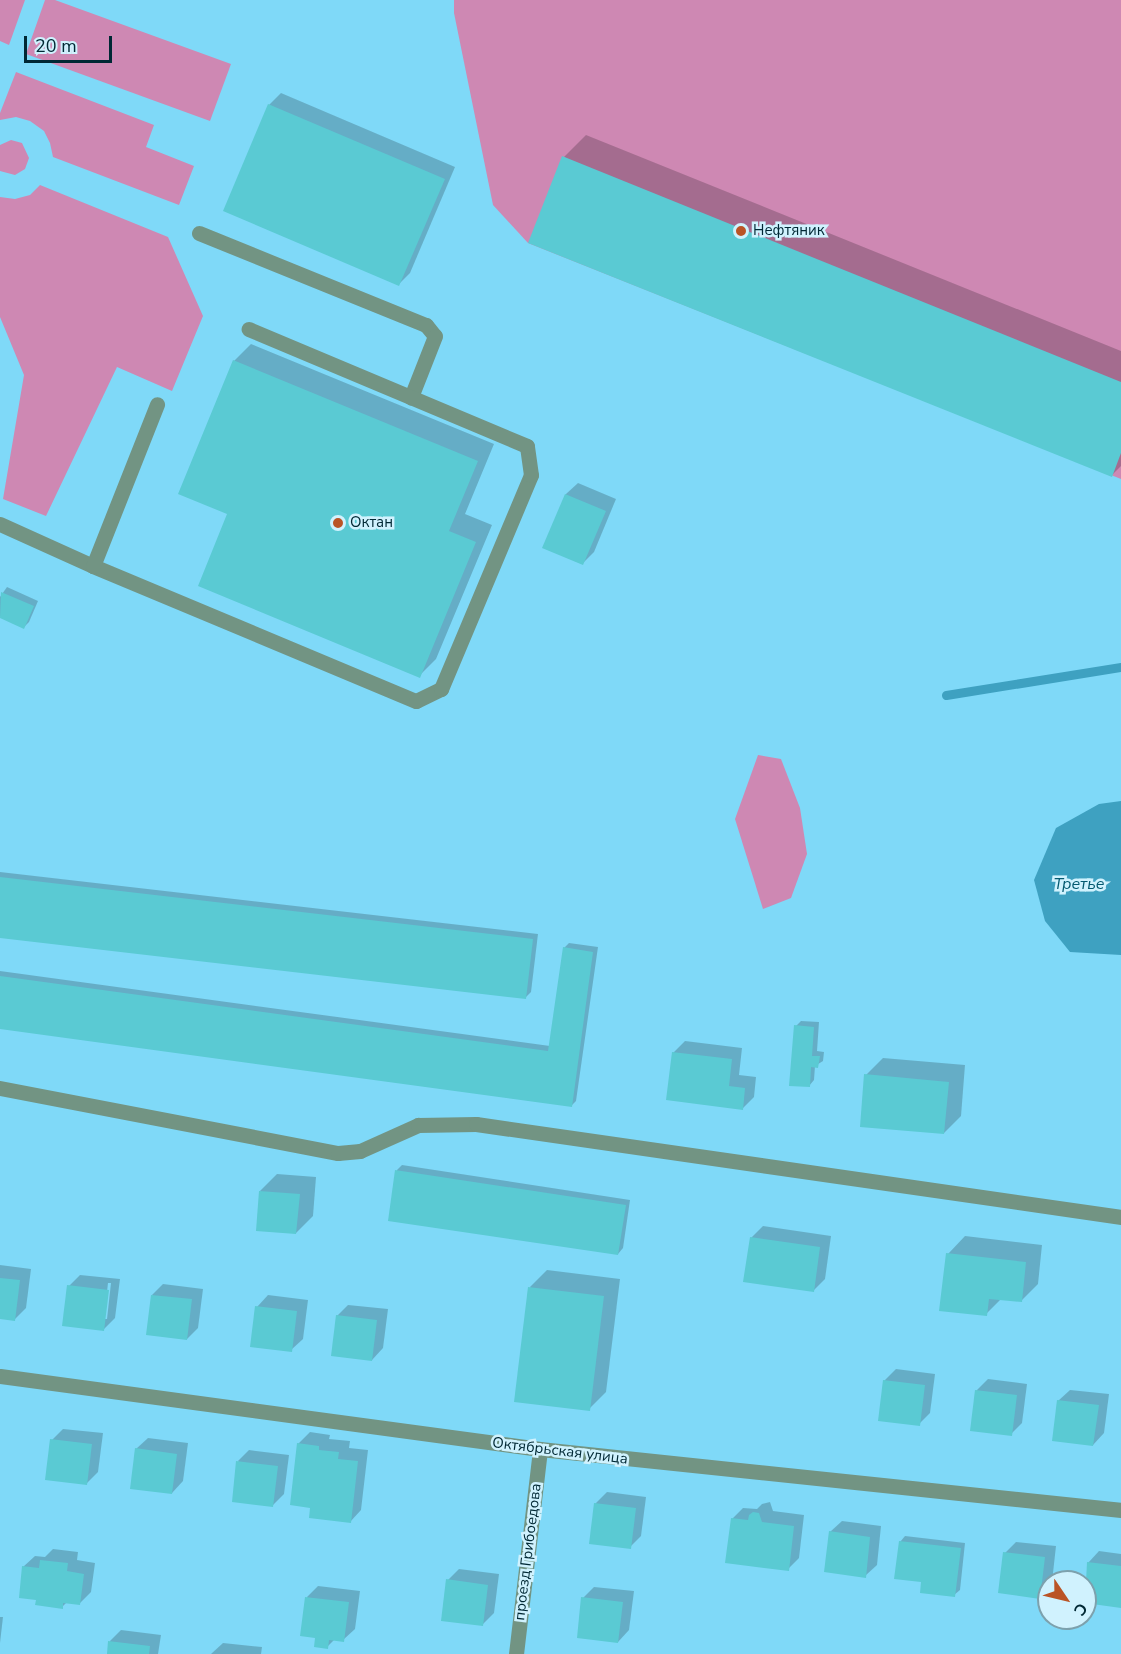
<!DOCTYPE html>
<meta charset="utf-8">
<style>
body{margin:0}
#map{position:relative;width:1121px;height:1654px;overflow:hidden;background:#7fd9f8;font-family:"Nunito Sans",sans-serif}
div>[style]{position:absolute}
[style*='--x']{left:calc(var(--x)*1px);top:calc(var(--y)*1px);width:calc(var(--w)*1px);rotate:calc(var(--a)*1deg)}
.green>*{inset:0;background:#ce88b3}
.water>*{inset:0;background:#3ea1c1}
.shadow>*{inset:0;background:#0003}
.stream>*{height:9px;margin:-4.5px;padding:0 4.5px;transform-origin:4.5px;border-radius:4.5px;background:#3ea1c1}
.building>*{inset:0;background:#5acad3}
.minor>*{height:15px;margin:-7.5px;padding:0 7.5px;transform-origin:7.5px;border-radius:7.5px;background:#729483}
.dots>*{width:16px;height:16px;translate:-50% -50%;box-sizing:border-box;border:3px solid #d0f2fe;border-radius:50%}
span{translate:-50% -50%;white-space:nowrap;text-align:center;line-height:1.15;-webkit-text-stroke:5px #d0f2fe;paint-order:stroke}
.poi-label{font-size:15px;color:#002834}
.left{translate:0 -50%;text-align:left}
.street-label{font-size:15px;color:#002834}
.water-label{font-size:16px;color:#035970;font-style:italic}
.north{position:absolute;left:1037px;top:1570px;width:60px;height:60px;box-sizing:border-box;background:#d0f2fe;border:2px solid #7da1ad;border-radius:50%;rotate:125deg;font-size:16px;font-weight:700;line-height:24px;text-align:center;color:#002834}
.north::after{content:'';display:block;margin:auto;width:21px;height:27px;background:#ba5426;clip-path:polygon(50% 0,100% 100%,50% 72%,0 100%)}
.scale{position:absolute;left:24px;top:36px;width:88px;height:27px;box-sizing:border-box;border:3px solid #002834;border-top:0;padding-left:8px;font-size:18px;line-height:21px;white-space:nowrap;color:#002834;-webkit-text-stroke:4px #d0f2fe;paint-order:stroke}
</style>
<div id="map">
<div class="green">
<i style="clip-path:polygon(0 0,25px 0,9px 45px,0 41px)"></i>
<i style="clip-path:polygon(45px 0,55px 0,231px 64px,210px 121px,26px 54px)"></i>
<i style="clip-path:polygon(454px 0,1121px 0,1121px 479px,528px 243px,493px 205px,454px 13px)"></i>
<i style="clip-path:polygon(16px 72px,154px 125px,146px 147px,194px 166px,179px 205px,53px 157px,50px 143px,44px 131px,30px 121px,16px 117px,0 120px,0 113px)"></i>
<i style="clip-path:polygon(11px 140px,22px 143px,29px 158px,25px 169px,15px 175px,0 171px,0 145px)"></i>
<i style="clip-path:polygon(40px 185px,168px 237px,203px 316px,172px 391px,117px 367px,46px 516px,3px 499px,24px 375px,0 317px,0 197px,15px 199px,30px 195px)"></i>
<i style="clip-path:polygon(758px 755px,781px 759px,800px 808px,807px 854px,791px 898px,763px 909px,735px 819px)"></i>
</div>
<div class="water">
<i style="clip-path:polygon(1121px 801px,1121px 955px,1070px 952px,1045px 921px,1034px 880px,1056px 828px,1099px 804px)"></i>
</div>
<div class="shadow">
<i style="clip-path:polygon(281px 93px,455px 167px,410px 273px,399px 284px,269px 105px)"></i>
<i style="clip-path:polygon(586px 135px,1121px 351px,1121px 466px,1111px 476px,564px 157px)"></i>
<i style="clip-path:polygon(251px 344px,494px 444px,465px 514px,492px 525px,436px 659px,419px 676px,229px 514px,234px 361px)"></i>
<i style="clip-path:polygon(578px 483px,616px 499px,594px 552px,582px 564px,544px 547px,566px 494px)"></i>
<i style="clip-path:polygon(7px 587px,38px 601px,29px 622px,24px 627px,0 616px,0 597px)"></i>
<i style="clip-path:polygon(0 872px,538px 934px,531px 992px,526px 997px,0 937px)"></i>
<i style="clip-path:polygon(569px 943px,598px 947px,576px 1101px,571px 1106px,0 1028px,0 971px,550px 1046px,564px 948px)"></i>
<i style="clip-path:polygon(801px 1021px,819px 1022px,817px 1051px,824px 1052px,823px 1061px,815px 1066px,814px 1080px,809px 1086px,796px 1026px)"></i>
<i style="clip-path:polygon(685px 1041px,742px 1048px,739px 1075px,756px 1077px,754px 1097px,743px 1108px,673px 1053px)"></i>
<i style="clip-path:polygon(883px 1058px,965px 1065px,961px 1116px,944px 1133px,866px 1075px)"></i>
<i style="clip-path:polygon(402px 1165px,630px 1200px,623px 1248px,618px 1254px,390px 1219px,397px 1170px)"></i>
<i style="clip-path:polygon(277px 1174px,316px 1177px,313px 1216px,296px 1233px,260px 1191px)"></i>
<i style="clip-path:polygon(763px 1226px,831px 1236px,825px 1279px,813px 1291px,751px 1238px)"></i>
<i style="clip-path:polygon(965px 1236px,1042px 1245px,1038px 1284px,1021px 1301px,1001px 1299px,986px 1314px,948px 1254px)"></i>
<i style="clip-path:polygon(0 1265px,31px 1269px,26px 1308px,15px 1319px,0 1318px)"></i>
<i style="clip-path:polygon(547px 1270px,620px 1279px,606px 1392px,589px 1409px,530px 1287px)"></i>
<i style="clip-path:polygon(evenodd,80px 1275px,120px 1279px,115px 1318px,104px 1329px,69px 1286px,80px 1275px,108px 1283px,111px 1283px,107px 1319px,104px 1319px,108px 1283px)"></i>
<i style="clip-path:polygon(163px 1284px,203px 1289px,198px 1328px,187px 1339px,152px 1295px)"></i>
<i style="clip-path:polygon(268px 1295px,308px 1300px,303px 1339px,291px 1350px,257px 1307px)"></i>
<i style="clip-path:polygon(348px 1305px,388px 1309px,383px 1348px,372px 1360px,337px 1316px)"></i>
<i style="clip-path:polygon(896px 1369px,935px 1374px,930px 1413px,919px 1424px,884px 1381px)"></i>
<i style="clip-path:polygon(988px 1379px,1027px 1384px,1022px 1423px,1011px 1434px,976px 1391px)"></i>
<i style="clip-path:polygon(1070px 1390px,1109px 1394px,1104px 1433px,1093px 1445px,1058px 1401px)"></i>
<i style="clip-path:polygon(63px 1429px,103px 1433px,98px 1472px,87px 1483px,52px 1440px)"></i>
<i style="clip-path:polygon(310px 1432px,330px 1435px,329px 1439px,350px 1441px,349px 1448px,368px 1450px,361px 1510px,350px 1522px,312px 1506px,298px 1444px)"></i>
<i style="clip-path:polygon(148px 1438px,188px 1443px,183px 1481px,172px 1493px,136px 1449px)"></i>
<i style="clip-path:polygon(249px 1450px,289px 1455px,284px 1494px,273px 1505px,238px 1461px)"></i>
<i style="clip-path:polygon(607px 1492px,646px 1497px,641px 1536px,630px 1547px,595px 1504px)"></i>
<i style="clip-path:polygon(770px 1502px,773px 1511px,804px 1515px,799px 1558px,788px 1569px,732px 1519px,743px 1508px,757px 1509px,762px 1504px)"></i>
<i style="clip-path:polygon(842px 1521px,881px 1526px,877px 1565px,865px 1576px,830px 1532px)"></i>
<i style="clip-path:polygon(905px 1536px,965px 1543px,960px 1590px,954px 1595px,923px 1581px,900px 1542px)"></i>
<i style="clip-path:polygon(1016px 1542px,1056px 1546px,1052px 1582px,1049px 1582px,1049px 1588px,1040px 1597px,1005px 1553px)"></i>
<i style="clip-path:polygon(53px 1549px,78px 1552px,77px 1560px,95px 1563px,91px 1592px,80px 1603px,67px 1602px,62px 1607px,37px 1599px,23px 1567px,35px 1556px,45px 1557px)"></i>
<i style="clip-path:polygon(1099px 1551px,1121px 1554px,1121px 1606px,1085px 1602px,1088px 1563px)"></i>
<i style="clip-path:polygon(459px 1569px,499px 1574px,494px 1613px,483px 1624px,448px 1580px)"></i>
<i style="clip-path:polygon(318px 1586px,360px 1591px,355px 1629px,343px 1640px,335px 1639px,327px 1647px,317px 1637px,307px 1597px)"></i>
<i style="clip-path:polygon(594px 1587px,634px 1591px,629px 1630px,618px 1642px,583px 1598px)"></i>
<i style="clip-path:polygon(0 1617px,3px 1617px,0 1643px)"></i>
<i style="clip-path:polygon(121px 1630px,161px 1635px,158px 1654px,108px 1654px,110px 1641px)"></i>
<i style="clip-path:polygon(223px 1643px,262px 1647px,261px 1654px,211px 1654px)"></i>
</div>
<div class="stream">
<i style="--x:946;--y:695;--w:177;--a:-9.1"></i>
</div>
<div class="building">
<i style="clip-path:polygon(268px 104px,445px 179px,399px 286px,223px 211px)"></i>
<i style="clip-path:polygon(562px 156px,1121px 382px,1121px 453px,1112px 477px,528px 243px)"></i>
<i style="clip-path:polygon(233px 360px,478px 461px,449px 531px,476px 542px,420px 678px,198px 586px,227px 514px,178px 494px)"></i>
<i style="clip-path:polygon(565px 494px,606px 511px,583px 565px,542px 548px)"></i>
<i style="clip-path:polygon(1px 592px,34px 606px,24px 629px,0 618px)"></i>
<i style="clip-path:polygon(0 877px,533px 939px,526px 999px,0 938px)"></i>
<i style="clip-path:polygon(563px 947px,593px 952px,572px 1107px,0 1029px,0 976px,548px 1051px)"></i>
<i style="clip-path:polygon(794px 1025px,814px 1027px,812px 1056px,820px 1056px,818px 1068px,811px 1067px,810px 1087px,789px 1086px)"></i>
<i style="clip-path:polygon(672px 1052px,732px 1059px,729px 1086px,745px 1088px,743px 1110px,666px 1100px)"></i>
<i style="clip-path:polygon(864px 1074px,949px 1082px,944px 1134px,860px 1127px)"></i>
<i style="clip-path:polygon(395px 1170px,626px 1205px,618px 1255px,388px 1221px)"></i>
<i style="clip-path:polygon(259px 1191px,300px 1194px,296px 1234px,256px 1231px)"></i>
<i style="clip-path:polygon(750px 1237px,820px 1247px,814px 1292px,743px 1282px)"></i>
<i style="clip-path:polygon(946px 1253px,1026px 1262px,1022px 1302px,989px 1299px,987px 1316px,939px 1311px)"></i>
<i style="clip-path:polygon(0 1278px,20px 1280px,15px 1321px,0 1319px)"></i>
<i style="clip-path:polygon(67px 1285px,109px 1290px,104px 1331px,62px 1326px)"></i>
<i style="clip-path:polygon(528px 1287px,604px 1296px,590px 1411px,514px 1402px)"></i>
<i style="clip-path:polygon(151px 1295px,192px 1299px,187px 1340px,146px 1335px)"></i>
<i style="clip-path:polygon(255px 1306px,297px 1311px,292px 1352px,250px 1347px)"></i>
<i style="clip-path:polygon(336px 1315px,377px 1320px,372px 1361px,331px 1356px)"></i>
<i style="clip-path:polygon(883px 1380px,925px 1385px,920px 1426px,878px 1421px)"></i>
<i style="clip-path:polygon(975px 1390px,1017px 1395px,1012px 1436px,970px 1431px)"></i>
<i style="clip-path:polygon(1057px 1400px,1099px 1405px,1093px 1446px,1052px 1441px)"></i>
<i style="clip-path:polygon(50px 1439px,92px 1444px,87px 1485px,45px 1480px)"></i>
<i style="clip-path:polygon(297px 1443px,319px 1446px,319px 1450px,339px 1452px,338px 1459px,358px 1461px,351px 1523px,309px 1518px,310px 1508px,290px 1505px)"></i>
<i style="clip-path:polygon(135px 1448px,177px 1454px,172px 1494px,130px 1489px)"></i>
<i style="clip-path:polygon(236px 1461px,278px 1466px,273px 1507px,232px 1502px)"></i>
<i style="clip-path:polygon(594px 1503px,636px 1508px,631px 1549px,589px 1544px)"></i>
<i style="clip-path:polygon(753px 1512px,759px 1513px,762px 1522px,794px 1526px,789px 1571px,725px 1563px,731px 1518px,748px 1520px,749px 1515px)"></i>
<i style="clip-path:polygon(829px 1531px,870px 1537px,866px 1578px,824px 1572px)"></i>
<i style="clip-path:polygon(899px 1541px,961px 1548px,955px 1597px,920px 1593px,921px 1582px,894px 1579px)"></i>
<i style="clip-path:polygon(1003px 1552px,1045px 1557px,1040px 1599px,998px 1593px)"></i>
<i style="clip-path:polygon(40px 1560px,68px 1563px,67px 1571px,84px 1574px,80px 1605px,63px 1603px,63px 1609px,35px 1605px,36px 1600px,19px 1598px,22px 1566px,39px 1568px)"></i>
<i style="clip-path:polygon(1087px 1562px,1121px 1566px,1121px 1608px,1085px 1603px)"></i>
<i style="clip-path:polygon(446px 1579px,488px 1585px,483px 1626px,441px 1621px)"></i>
<i style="clip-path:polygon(305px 1597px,349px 1602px,344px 1642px,329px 1640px,328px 1649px,314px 1647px,315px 1638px,300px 1636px)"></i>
<i style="clip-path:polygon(581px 1597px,623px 1602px,618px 1643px,577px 1638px)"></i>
<i style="clip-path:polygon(108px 1641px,150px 1646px,149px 1654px,107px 1654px)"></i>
</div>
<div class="minor">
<i style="--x:199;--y:233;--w:245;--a:22.1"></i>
<i style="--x:426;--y:325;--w:14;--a:51"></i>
<i style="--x:435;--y:336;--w:66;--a:111.5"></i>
<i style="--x:0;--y:524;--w:102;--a:24.3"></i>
<i style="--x:93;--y:566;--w:350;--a:22.7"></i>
<i style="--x:416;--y:701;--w:28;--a:-26"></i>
<i style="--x:441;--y:689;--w:232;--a:-67.2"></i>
<i style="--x:531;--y:475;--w:29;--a:-98"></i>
<i style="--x:527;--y:446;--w:302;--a:-157.2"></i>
<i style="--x:93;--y:566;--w:174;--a:-68.4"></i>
<i style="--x:0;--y:1088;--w:344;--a:10.9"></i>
<i style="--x:338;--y:1153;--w:22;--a:-5"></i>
<i style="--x:360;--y:1151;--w:64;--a:-24.1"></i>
<i style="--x:418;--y:1125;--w:58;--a:-1"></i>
<i style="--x:476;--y:1124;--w:652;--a:8.2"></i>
<i style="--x:0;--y:1376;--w:545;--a:7.7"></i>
<i style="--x:540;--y:1449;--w:584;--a:5.99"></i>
<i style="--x:516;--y:1654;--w:206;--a:-83.3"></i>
</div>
<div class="dots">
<i style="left:741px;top:231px;background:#ba5426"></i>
<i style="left:338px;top:523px;background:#ba5426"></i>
</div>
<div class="poi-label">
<span class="left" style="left:753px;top:231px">Нефтяник</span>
<span class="left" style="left:350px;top:523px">Октан</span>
</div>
<div class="street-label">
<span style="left:560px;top:1451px;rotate:7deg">Октябрьская улица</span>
<span style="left:528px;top:1552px;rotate:-83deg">проезд Грибоедова</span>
</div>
<div class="water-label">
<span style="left:1079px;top:884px">Третье</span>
</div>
<div class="north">С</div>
<div class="scale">20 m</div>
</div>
